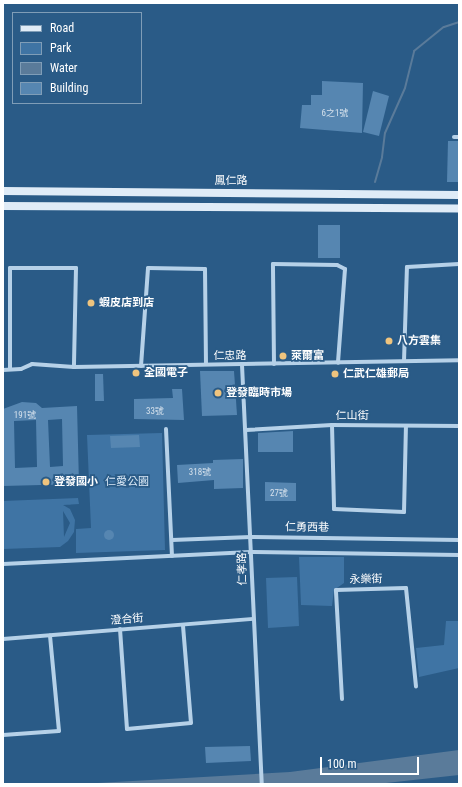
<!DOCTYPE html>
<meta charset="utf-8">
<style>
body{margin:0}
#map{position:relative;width:462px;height:787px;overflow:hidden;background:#2a5b87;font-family:"Roboto Condensed","Noto Sans TC",sans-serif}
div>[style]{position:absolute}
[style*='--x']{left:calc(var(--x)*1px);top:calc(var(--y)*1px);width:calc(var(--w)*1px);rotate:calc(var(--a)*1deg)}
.green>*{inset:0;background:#3f74a4}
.water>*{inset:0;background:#5a7b9a}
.stream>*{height:2px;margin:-1px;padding:0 1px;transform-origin:1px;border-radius:1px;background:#5a7b9a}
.building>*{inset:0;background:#5686b1}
.round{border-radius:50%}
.minor>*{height:4px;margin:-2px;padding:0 2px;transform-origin:2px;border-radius:2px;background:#b6d1e8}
.secondary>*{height:8px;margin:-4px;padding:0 4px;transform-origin:4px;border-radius:4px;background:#e0ecf7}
.dots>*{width:11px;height:11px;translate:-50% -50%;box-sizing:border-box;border:2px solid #2a5b87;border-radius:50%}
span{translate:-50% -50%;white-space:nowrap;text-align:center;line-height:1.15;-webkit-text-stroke:3.5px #2a5b87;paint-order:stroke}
.number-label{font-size:9px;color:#d5e1ec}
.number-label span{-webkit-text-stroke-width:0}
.street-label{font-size:11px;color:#fff}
.poi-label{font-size:11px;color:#fff;font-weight:700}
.left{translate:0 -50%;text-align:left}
.park-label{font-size:11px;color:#dae9f6}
.frame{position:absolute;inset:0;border:4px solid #fff;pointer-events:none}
.legend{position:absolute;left:12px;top:12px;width:130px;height:92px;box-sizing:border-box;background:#2a5b87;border:1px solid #7f9db7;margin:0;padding:5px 7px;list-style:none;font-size:12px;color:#fff}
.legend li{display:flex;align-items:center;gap:8px;height:20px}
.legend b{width:20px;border:1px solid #7f9db7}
.scale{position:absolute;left:320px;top:757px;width:99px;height:18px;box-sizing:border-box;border:2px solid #fff;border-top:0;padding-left:5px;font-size:12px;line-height:14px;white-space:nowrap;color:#fff;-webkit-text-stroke:3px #2a5b87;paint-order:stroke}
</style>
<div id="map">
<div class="green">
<i style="clip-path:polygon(162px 433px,165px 550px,76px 553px,76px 529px,91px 528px,87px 435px)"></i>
<i style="clip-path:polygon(evenodd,78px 498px,79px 504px,63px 505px,70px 509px,75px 520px,74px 532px,68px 541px,60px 547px,3px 549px,3px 501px,78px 498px,63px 511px,70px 523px,64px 537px,63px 511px)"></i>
<i style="clip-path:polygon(299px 557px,344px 557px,344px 583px,334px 590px,332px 606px,301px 605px)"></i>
<i style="clip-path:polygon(297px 577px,299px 626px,268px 628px,266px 578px)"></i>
<i style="clip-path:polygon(446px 621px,459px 621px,459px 668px,419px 677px,416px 648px,444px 645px)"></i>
</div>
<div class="water">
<i style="clip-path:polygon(459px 750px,459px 775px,377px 784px,80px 784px,290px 772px)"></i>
</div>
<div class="stream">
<i style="--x:375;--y:182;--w:26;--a:-74"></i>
<i style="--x:382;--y:157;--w:24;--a:-83"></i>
<i style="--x:385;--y:133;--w:49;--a:-66"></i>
<i style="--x:405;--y:88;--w:38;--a:-76"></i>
<i style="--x:414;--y:51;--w:38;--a:-39"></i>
<i style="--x:444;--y:27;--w:16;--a:-18"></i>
</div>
<div class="building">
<i style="clip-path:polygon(322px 81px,363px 83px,362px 133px,300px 128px,302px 105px,311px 105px,311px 95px,322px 95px)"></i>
<i style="clip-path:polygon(373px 91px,389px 96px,379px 136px,363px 132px)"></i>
<i style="clip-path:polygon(448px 141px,459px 141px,459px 182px,447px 182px)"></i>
<i style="clip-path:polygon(318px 225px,340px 225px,340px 258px,318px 258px)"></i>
<i style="clip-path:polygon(200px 371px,234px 371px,237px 415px,202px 416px)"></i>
<i style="clip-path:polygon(95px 374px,103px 374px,104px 401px,95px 401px)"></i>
<i style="clip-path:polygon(172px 389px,182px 389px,184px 420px,134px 419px,134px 399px,173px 398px)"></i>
<i style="clip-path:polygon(evenodd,22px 402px,36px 403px,42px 408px,77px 406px,79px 484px,3px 486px,3px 409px,22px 402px,62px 419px,63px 466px,50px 467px,48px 420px,62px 419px,22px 402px,36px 420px,37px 467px,15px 468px,14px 421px,36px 420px)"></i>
<i style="clip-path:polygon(293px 431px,293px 452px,258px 452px,258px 433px)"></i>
<i style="clip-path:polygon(139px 435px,140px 447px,111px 448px,110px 436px)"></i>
<i style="clip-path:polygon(243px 459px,243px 488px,214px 489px,214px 480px,178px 483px,177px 465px,213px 463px,213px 460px)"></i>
<i style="clip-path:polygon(265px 482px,296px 483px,296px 501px,265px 501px)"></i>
<i class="round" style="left:104px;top:530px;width:10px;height:10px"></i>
<i style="clip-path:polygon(250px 746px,251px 761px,206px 763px,205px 747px)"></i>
</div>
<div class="minor">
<i style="--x:454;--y:137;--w:5;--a:0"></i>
<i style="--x:404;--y:361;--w:94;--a:-88.2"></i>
<i style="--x:407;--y:267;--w:52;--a:-3.3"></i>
<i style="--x:274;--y:364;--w:100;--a:-90.6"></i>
<i style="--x:273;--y:264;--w:64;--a:0.9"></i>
<i style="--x:337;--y:265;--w:9;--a:27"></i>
<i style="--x:345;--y:269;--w:94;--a:94.3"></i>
<i style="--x:242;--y:365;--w:419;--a:87.3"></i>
<i style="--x:141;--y:366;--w:98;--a:-85.9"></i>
<i style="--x:148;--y:268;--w:57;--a:1"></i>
<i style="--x:205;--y:269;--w:95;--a:89.4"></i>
<i style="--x:10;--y:369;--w:101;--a:-90"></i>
<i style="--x:10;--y:268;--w:66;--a:0"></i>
<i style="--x:76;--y:268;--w:99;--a:91.2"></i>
<i style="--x:3;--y:370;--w:18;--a:-3"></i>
<i style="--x:21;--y:369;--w:12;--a:-24"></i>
<i style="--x:32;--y:364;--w:42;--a:4.1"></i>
<i style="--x:74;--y:367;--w:385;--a:-1"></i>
<i style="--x:332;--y:425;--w:84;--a:88.6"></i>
<i style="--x:334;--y:509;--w:70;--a:2.5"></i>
<i style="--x:404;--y:512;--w:86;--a:-88.7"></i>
<i style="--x:166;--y:429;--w:127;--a:87.3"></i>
<i style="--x:246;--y:430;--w:86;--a:-3.3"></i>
<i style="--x:332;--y:425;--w:127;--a:0.5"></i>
<i style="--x:172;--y:540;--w:79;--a:-2.2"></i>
<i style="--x:251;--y:537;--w:208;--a:0.8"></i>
<i style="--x:3;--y:564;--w:248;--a:-2.8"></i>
<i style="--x:251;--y:552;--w:208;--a:0.8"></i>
<i style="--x:120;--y:629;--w:100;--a:86"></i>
<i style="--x:127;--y:729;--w:64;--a:-5.4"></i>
<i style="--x:191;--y:723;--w:98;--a:-94.7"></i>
<i style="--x:3;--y:639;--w:251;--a:-4.6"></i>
<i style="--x:342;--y:699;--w:109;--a:-93.2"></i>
<i style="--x:336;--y:590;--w:70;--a:-1.6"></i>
<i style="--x:406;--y:588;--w:99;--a:84.2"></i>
<i style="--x:3;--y:735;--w:56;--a:-4.1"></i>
<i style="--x:59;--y:731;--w:96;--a:-95.4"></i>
</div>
<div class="secondary">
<i style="--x:3;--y:191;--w:456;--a:0.5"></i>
<i style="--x:3;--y:206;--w:456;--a:0.3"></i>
</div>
<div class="dots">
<i style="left:91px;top:303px;background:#efc47e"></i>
<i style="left:389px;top:341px;background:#efc47e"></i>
<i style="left:283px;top:356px;background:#efc47e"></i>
<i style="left:136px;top:373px;background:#efc47e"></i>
<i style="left:335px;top:374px;background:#efc47e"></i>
<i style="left:218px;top:393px;background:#efc47e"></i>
<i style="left:46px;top:482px;background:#efc47e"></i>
</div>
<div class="number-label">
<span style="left:335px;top:113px">6之1號</span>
<span style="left:155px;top:411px">33號</span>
<span style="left:25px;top:415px">191號</span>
<span style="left:200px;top:472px">318號</span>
<span style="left:279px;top:493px">27號</span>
</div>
<div class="street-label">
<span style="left:231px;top:181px">鳳仁路</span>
<span style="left:230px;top:356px">仁忠路</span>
<span style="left:352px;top:416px">仁山街</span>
<span style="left:307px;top:528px;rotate:1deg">仁勇西巷</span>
<span style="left:243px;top:569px;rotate:-91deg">仁孝路</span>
<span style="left:366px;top:580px;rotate:-1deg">永樂街</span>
<span style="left:127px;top:620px;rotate:-5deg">澄合街</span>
</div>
<div class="poi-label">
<span class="left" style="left:99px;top:303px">蝦皮店到店</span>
<span class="left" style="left:397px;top:341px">八方雲集</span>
<span class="left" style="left:291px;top:356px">萊爾富</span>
<span class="left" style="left:144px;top:373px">全國電子</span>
<span class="left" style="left:343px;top:374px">仁武仁雄郵局</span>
<span class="left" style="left:226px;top:393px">登發臨時市場</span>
<span class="left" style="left:54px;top:482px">登發國小</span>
</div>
<div class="park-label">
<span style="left:127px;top:482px">仁愛公園</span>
</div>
<div class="frame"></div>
<ul class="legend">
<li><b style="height:5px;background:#e0ecf7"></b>Road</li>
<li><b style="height:11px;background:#3f74a4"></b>Park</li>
<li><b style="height:11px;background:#5a7b9a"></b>Water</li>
<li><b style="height:11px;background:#5686b1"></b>Building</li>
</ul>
<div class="scale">100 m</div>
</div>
